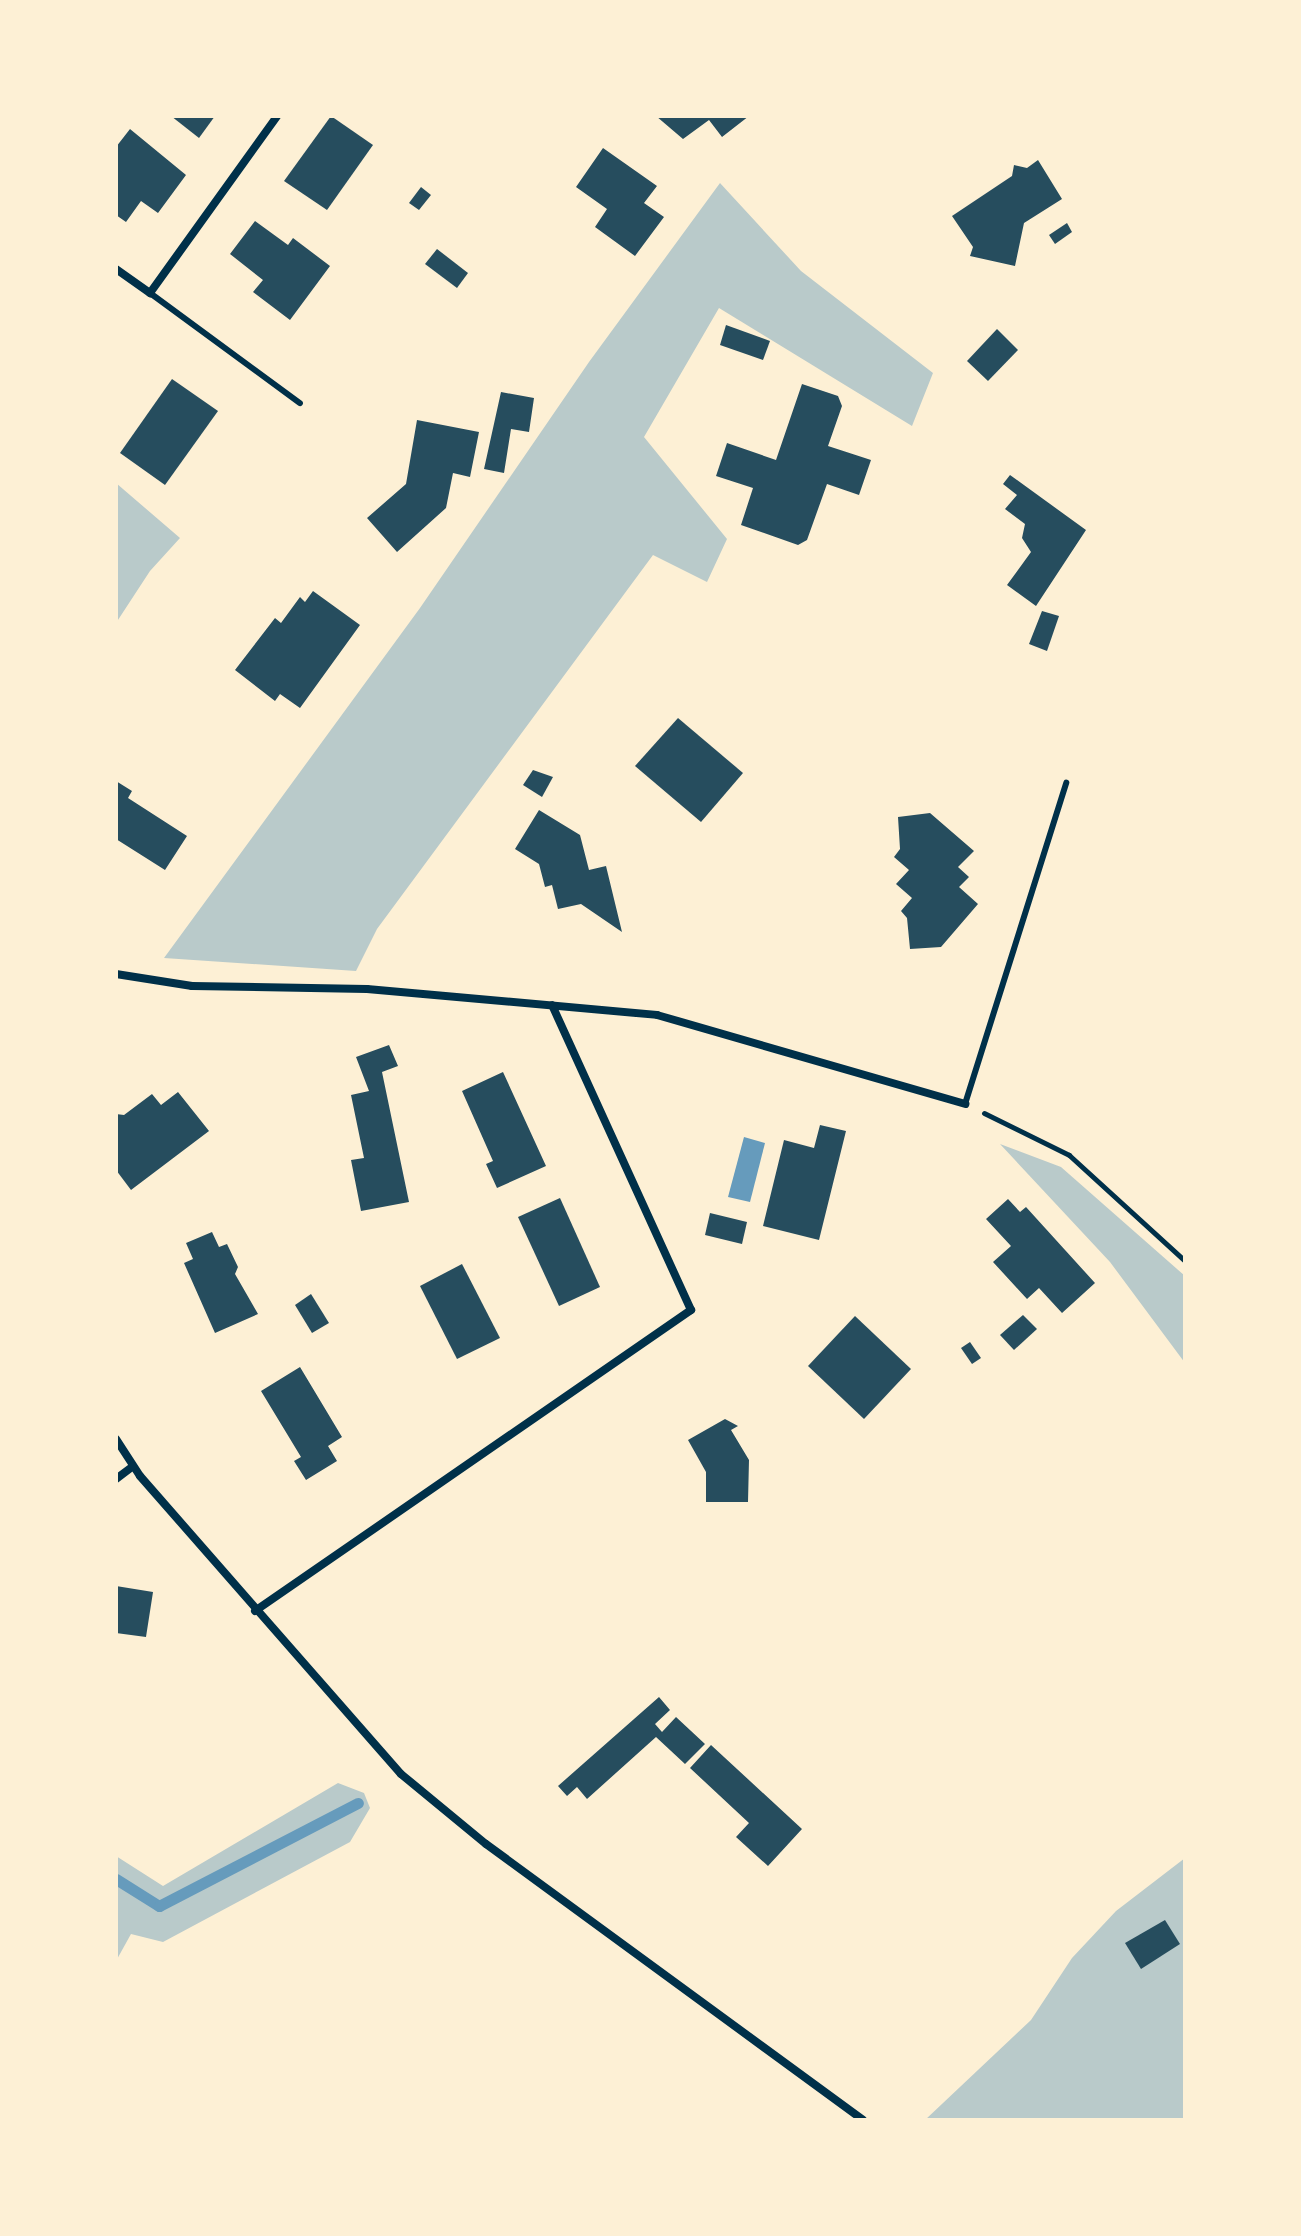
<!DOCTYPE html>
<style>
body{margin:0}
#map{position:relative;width:1301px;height:2236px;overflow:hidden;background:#fdf0d5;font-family:Commissioner,sans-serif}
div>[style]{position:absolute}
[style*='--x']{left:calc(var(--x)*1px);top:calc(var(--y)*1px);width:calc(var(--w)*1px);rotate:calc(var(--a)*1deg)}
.green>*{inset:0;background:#b9caca}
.water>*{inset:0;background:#669bbc}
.stream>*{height:11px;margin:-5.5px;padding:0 5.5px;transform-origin:5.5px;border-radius:5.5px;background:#669bbc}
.building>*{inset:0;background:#264d5e}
.path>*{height:5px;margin:-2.5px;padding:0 2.5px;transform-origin:2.5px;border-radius:2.5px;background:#003049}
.service>*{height:6px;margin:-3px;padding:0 3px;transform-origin:3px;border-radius:3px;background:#003049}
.minor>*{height:8px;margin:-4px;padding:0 4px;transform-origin:4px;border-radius:4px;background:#003049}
span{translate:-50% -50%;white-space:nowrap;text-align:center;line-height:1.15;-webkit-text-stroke:6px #fdf0d5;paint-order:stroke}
.frame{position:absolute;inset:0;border:118px solid #fdf0d5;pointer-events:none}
</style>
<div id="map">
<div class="green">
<i style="clip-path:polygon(720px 183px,801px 271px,933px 373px,912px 426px,719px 308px,644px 437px,727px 539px,707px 582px,653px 555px,377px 929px,356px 971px,164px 958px,420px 608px,589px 362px)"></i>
<i style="clip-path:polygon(116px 483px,180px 538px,150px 571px,116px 623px)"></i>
<i style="clip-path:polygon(1000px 1144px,1061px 1167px,1185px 1276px,1185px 1363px,1110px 1262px)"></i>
<i style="clip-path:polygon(338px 1783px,364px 1793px,370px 1808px,350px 1842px,163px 1942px,131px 1934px,116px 1961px,116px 1856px,163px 1886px)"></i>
<i style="clip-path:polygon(1185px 1858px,1185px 2120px,925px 2120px,1031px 2020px,1072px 1958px,1116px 1911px)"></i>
</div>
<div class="water">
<i style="clip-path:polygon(744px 1137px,765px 1143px,750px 1202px,728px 1197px)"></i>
</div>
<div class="stream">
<i style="--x:116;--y:1879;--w:51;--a:32.1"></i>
<i style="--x:159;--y:1906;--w:224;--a:-27.4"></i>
</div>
<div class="building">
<i style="clip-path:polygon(171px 116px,215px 116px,199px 138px)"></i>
<i style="clip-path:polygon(331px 116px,373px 145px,327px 210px,284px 181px)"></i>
<i style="clip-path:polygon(656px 116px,749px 116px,722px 137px,709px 120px,683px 139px)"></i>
<i style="clip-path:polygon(130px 129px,186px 175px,158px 213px,141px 201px,126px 222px,116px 215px,116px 147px)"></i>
<i style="clip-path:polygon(603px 148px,657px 186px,644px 203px,664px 217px,635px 256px,595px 227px,607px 209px,576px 187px)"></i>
<i style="clip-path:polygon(1038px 160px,1062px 199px,1024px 223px,1015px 266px,970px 256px,973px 247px,952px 216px,1012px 176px,1014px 165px,1027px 168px)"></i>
<i style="clip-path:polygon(421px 187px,431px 195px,419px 210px,409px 203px)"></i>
<i style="clip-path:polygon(255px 221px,288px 245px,293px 238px,330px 266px,290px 320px,253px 292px,263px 280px,230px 254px)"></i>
<i style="clip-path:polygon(1067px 223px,1072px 232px,1055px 244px,1049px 235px)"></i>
<i style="clip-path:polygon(437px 249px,468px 273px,457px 288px,425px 264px)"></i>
<i style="clip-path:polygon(726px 325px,770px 341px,763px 360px,720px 345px)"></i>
<i style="clip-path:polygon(997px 329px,1018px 350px,988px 381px,967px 361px)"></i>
<i style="clip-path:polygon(172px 379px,218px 411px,165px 485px,120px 453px)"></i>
<i style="clip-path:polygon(802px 384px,838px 396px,842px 406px,828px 446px,871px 460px,859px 495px,827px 484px,807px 540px,798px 545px,741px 525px,753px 488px,716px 476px,727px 443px,776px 460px)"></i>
<i style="clip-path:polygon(501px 392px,534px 398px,529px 432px,511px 429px,504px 473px,484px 469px)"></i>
<i style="clip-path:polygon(417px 420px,479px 432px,470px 477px,453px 473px,446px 508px,397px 552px,367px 518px,406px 484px)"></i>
<i style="clip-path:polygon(1010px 475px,1086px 530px,1036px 606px,1007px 585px,1031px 552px,1022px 538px,1025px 524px,1005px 509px,1017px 495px,1003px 484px)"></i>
<i style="clip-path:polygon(313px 591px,360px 625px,300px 708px,280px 694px,275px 701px,235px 670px,275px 618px,281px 623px,300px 597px,305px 602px)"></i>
<i style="clip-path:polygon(1042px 611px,1059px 616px,1047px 651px,1029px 644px)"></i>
<i style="clip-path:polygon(678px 718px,743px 773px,701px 822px,635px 766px)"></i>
<i style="clip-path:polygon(533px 770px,553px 777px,542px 797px,523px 785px)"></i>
<i style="clip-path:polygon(116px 781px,132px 791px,128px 798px,187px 836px,165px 870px,116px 839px)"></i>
<i style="clip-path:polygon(539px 810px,580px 835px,589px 870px,606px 866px,622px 932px,581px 904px,558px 909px,552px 885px,545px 887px,539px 864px,515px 849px)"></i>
<i style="clip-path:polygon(930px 813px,974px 851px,958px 867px,969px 877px,959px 887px,978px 904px,941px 947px,910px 949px,907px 918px,901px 911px,912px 898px,896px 884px,909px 870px,894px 857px,900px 849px,898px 817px)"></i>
<i style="clip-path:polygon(389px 1045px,398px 1066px,382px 1072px,409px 1202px,361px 1211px,351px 1160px,364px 1158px,351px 1095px,369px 1091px,356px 1057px)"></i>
<i style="clip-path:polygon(503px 1072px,546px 1166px,497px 1188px,486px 1164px,493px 1161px,462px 1091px)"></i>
<i style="clip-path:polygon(178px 1092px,209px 1131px,131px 1190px,116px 1170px,116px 1114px,124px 1115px,152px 1094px,161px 1105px)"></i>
<i style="clip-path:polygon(820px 1125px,846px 1131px,819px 1240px,763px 1226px,784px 1140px,814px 1148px)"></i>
<i style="clip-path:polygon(560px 1198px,600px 1287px,559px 1306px,518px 1217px)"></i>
<i style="clip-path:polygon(1008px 1199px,1020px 1212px,1026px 1207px,1095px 1283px,1062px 1313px,1039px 1288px,1027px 1299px,993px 1262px,1011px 1246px,986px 1219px)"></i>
<i style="clip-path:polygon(710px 1213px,747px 1222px,742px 1244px,705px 1235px)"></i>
<i style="clip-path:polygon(212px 1232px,219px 1247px,227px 1244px,238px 1267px,235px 1274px,258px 1314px,215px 1333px,184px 1263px,193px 1259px,186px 1243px)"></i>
<i style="clip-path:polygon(462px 1264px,500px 1338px,457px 1359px,420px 1286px)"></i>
<i style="clip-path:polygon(311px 1294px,329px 1323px,312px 1333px,295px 1305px)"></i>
<i style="clip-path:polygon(1023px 1315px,1037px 1329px,1014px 1350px,1000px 1335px)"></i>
<i style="clip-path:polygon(855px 1316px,911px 1369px,864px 1419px,808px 1366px)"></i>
<i style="clip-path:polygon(970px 1342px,981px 1358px,972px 1364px,961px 1348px)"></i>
<i style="clip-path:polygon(300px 1367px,342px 1437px,328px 1446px,337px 1461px,306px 1480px,294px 1461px,301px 1457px,261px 1391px)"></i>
<i style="clip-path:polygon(725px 1419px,738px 1426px,731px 1430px,749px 1460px,748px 1502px,706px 1502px,706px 1472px,688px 1440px)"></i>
<i style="clip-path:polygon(116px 1586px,153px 1592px,146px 1637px,116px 1633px)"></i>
<i style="clip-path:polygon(659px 1697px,670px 1710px,655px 1724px,662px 1732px,676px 1717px,705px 1744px,685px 1764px,656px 1737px,587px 1799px,577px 1787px,567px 1796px,558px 1786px)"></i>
<i style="clip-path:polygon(711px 1745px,802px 1829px,768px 1866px,736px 1837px,749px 1823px,690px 1768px)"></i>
<i style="clip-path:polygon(1165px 1920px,1180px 1944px,1141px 1969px,1125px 1943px)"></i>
</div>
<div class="path">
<i style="--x:984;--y:1113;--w:95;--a:26.3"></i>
<i style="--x:1069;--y:1155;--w:157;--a:42.4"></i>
</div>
<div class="service">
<i style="--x:150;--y:293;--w:186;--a:36.3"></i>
<i style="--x:965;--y:1104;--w:337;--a:-72.5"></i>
</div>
<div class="minor">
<i style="--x:116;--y:269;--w:42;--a:35.2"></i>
<i style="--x:150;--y:293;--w:218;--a:-54.3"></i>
<i style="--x:116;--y:974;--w:77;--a:9"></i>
<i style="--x:192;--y:986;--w:175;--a:1"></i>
<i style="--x:367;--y:989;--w:291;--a:5.1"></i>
<i style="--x:657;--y:1015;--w:321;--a:16.1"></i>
<i style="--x:116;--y:1439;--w:44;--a:57"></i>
<i style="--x:140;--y:1476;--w:396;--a:48.8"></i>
<i style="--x:401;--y:1774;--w:110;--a:39.5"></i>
<i style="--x:486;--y:1844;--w:467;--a:36.2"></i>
<i style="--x:116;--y:1479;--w:21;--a:-37"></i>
<i style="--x:255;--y:1611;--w:530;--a:-34.62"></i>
<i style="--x:691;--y:1310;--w:335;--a:-114.5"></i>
</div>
<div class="frame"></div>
</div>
